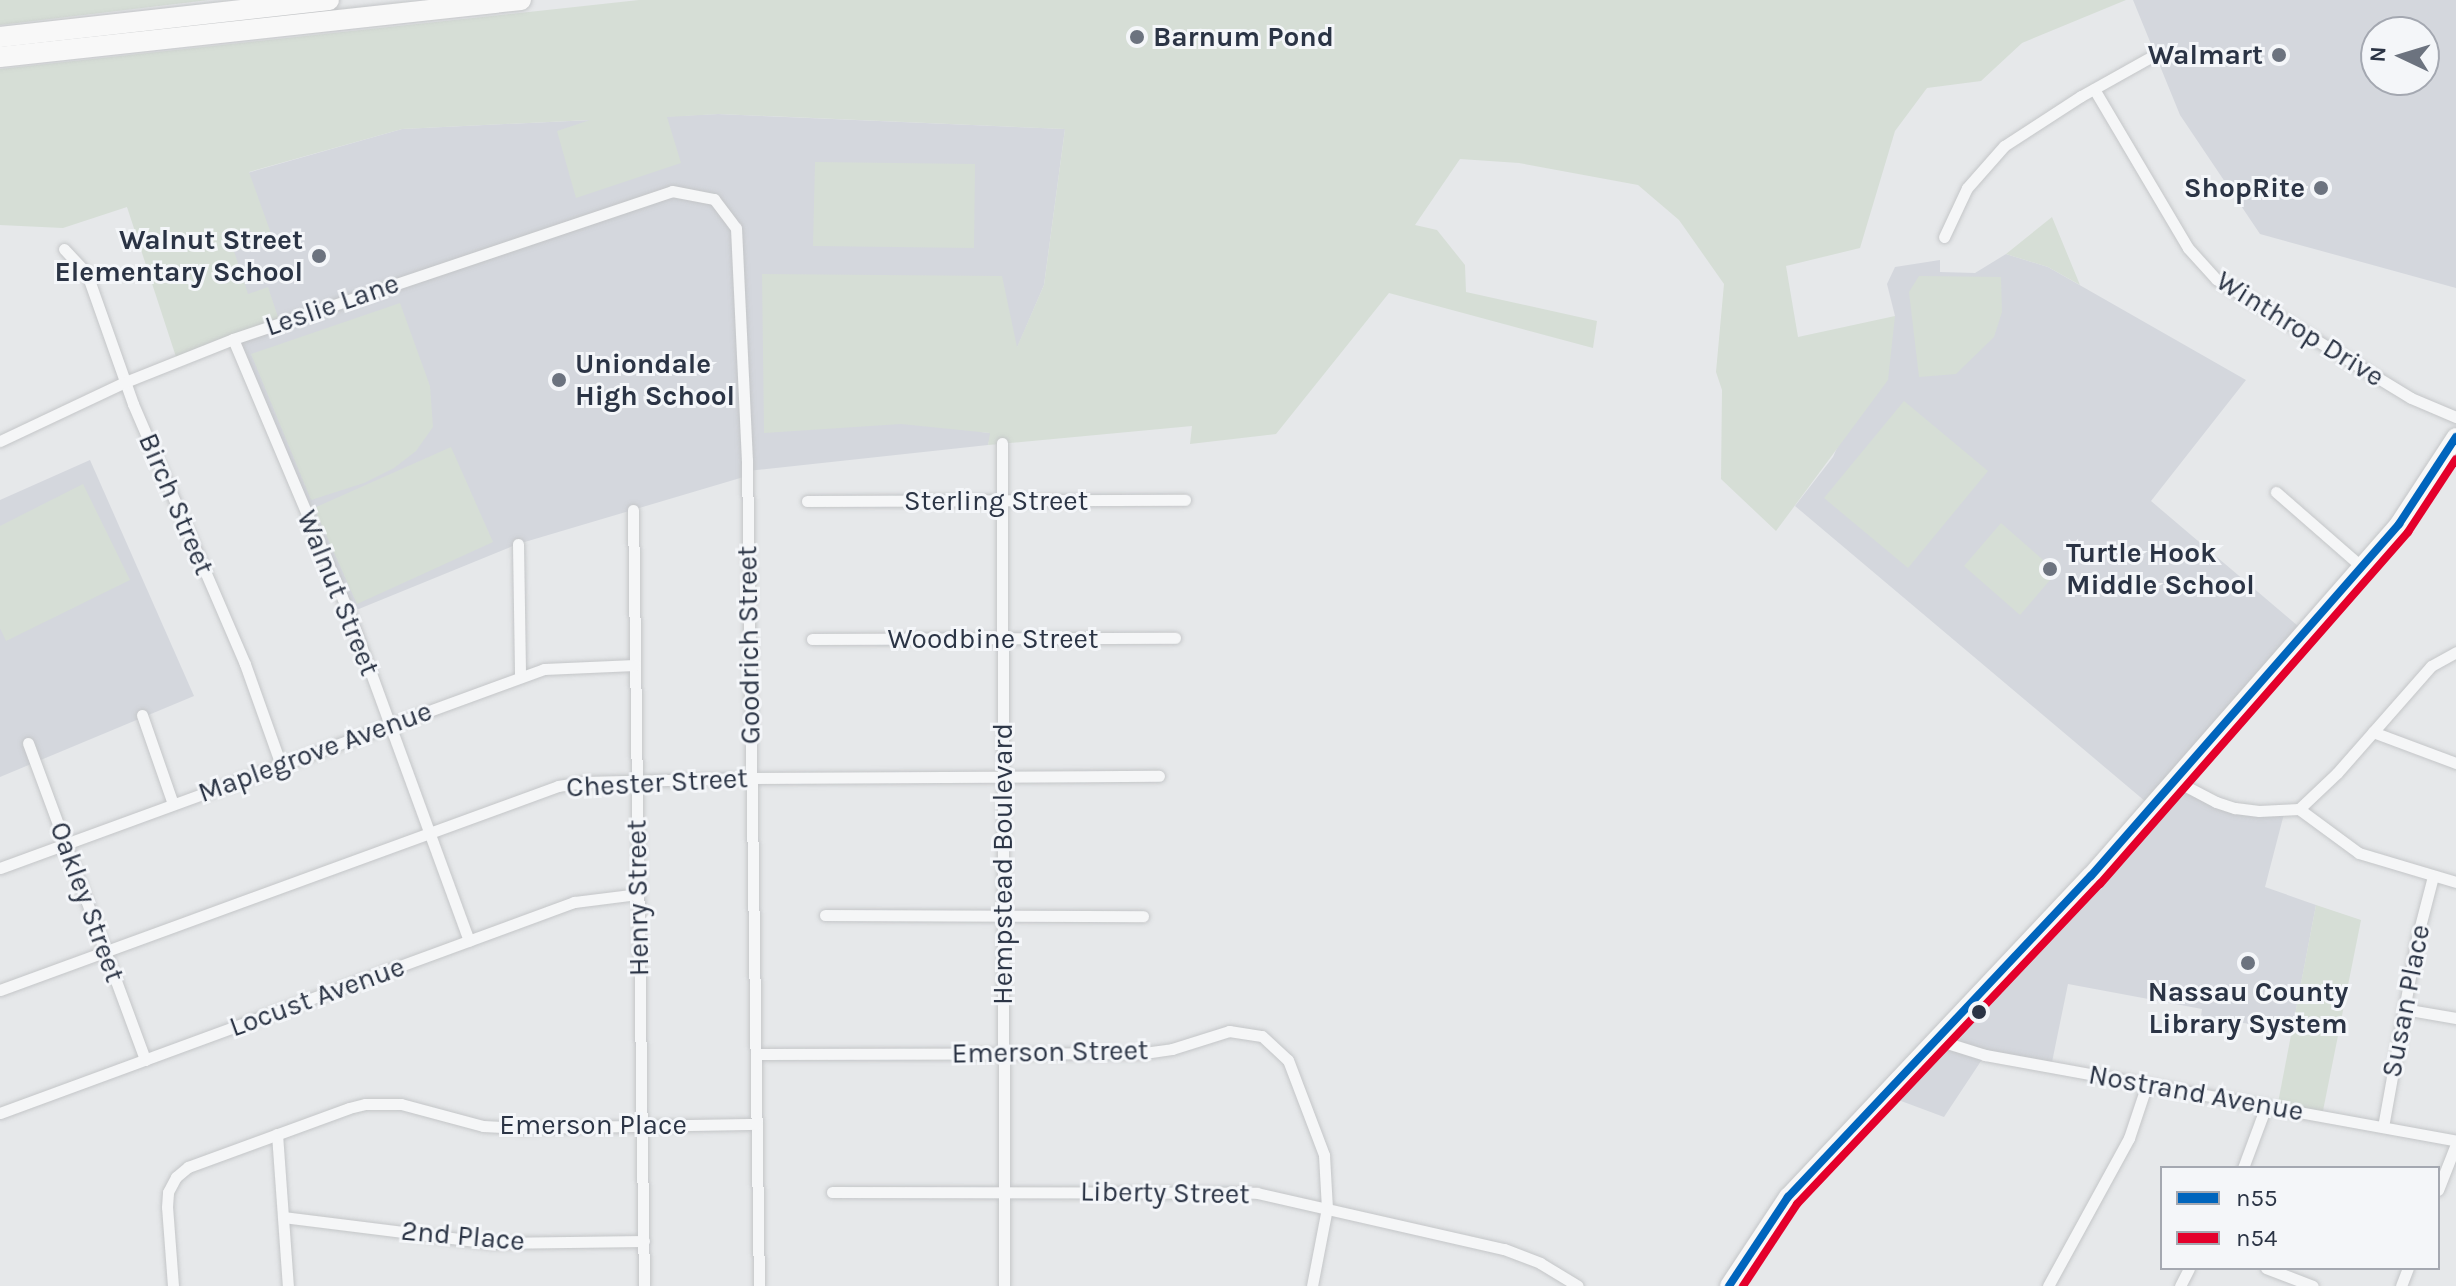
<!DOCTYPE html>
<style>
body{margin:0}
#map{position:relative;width:2456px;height:1286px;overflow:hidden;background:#e6e8ea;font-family:Karla,sans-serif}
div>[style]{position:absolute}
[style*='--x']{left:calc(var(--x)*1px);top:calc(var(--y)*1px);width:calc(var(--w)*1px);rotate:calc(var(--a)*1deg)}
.built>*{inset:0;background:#d4d7dd}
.green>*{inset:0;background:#d6ded6}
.roads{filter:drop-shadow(0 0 2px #c4c6c8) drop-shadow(0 0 2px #c4c6c8)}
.minor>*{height:11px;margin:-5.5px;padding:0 5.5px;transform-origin:5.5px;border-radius:5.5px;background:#f5f6f7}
.primary>*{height:18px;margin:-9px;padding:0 9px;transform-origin:9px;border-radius:9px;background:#f8f8f8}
.motorway>*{height:20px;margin:-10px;padding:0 10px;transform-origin:10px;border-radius:10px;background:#f8f8f8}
.bus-1>*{height:8px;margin:-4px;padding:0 4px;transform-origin:4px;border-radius:4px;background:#0065bd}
.bus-2>*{height:8px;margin:-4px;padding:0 4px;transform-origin:4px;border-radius:4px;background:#e4002b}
.dots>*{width:22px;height:22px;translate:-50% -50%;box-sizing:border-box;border:4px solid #f4f6f9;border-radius:50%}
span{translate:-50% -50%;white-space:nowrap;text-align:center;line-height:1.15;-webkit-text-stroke:6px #f4f6f9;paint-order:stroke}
.poi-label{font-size:28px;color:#2b3445;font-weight:700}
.left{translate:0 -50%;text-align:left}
.right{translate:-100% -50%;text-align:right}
.street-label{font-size:28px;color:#2b3445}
.legend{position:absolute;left:2160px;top:1166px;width:280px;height:104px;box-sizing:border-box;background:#f4f6f9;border:2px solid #a4a8b1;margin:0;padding:10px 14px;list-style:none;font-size:24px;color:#2b3445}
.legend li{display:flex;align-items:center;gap:16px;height:40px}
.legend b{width:40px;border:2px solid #a4a8b1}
.north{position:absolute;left:2360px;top:16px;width:80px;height:80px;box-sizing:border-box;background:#f4f6f9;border:2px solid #a4a8b1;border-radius:50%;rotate:274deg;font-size:22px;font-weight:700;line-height:32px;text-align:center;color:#2b3445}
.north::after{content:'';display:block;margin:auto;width:28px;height:36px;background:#6c737f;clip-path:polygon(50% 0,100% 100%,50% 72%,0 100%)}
</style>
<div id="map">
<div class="built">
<i style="clip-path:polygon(evenodd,2133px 0,2456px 0,2456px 288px,2260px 234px,2180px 115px,2133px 0,2376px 32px,2424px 32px,2424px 80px,2376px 80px,2376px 32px)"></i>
<i style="clip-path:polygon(718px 114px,1065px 129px,1044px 285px,981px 432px,991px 433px,988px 445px,747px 471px,747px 476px,518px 544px,349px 613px,233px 339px,127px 207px,402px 129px)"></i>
<i style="clip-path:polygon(2006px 254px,2048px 267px,2246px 380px,2151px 501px,2305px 632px,2176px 780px,2216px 802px,2285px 810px,2265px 887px,2316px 905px,2292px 1031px,2201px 1016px,2202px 1009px,2068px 984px,2051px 1067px,1985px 1055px,1944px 1117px,1885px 1095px,2152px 807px,1795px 506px,1833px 457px,1895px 316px,1887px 284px,1895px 267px,1940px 260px,1940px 272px,1975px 273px)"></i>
<i style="clip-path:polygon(90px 460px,194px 696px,0 777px,0 500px)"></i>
</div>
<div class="green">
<i style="clip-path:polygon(0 0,209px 0,0 25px)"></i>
<i style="clip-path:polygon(639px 0,2126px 0,2022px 43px,1981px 81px,1927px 88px,1895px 131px,1860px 248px,1786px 266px,1798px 337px,1895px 316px,1888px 380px,1776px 531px,1721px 479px,1722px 390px,1716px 372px,1724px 284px,1679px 220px,1638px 185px,1519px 163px,1460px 159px,1415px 225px,1437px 230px,1465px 265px,1466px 292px,1597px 321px,1593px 348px,1389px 293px,1276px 434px,1190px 444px,1192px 426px,988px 445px,990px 433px,901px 424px,764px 433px,762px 274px,1002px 276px,1017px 347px,1044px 285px,1065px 129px,719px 114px,667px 117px,681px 163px,576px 198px,557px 131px,590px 120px,402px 129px,249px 172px,273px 239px,256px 245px,251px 231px,230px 239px,248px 294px,268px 287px,280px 323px,177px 360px,127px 207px,63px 228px,0 225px,0 69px)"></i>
<i style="clip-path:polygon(815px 162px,975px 164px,974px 248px,813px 246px)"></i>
<i style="clip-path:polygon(2052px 217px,2080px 285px,2048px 267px,2006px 254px)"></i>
<i style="clip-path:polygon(1919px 276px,2001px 277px,2002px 312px,1994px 337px,1956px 374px,1919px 377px,1909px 292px)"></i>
<i style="clip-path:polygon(400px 303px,430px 386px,433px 427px,416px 451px,394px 468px,364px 483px,311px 500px,251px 354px)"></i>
<i style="clip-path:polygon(1904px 401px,1988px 471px,1908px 568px,1824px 498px)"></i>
<i style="clip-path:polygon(451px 447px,493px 542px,357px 604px,314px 508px)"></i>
<i style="clip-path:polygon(83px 484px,130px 580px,6px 641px,0 628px,0 526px)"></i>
<i style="clip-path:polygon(2001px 523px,2057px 572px,2020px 615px,1964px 566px)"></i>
<i style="clip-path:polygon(2316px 905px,2361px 920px,2322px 1116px,2277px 1108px)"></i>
</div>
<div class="roads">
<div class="minor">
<i style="--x:2094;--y:89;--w:185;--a:59.4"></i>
<i style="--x:2188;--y:248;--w:42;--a:47.9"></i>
<i style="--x:2216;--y:279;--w:228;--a:31.4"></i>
<i style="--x:2411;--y:398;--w:49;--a:22.9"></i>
<i style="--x:1944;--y:237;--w:54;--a:-64.9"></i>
<i style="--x:1967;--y:188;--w:56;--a:-48.6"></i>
<i style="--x:2004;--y:146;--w:92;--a:-33"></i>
<i style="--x:2081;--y:96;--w:78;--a:-29.2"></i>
<i style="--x:64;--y:249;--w:34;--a:47"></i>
<i style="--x:87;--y:274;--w:138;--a:70.5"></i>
<i style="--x:133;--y:404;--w:283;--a:66.7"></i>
<i style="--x:245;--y:664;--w:107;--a:70.4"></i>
<i style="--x:233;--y:339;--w:298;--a:67.1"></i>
<i style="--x:349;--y:613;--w:349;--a:69.9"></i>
<i style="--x:0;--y:441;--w:138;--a:-25.3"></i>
<i style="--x:125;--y:382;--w:116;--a:-21.7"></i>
<i style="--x:233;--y:339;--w:463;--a:-18.6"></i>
<i style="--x:672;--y:191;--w:43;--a:10.8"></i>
<i style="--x:714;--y:199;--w:36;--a:53"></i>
<i style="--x:736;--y:228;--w:232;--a:87.3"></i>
<i style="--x:747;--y:460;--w:826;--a:89.17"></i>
<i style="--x:1002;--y:443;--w:843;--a:89.86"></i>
<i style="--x:2276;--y:492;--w:114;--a:41.1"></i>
<i style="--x:807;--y:501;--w:378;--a:-0.2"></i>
<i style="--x:633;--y:510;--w:776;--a:89.19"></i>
<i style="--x:518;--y:544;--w:133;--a:89.1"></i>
<i style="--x:812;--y:639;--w:363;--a:-0.2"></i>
<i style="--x:142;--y:715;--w:94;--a:70.8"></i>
<i style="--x:2373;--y:732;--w:89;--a:20.5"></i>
<i style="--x:28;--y:743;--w:338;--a:69.7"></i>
<i style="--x:2176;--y:781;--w:45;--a:27.7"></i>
<i style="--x:2216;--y:802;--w:20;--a:18"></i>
<i style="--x:2235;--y:808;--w:24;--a:7"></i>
<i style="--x:2259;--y:811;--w:40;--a:-2.9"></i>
<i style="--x:2299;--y:809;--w:74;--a:36.3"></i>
<i style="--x:2359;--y:853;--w:101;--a:16.6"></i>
<i style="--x:2299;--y:809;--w:52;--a:-43.5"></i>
<i style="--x:2337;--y:773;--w:142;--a:-48.7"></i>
<i style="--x:2431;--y:666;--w:29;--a:-29"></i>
<i style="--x:0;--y:868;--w:579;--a:-20.09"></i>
<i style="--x:544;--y:669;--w:91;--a:-2.5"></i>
<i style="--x:825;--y:915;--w:318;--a:0.2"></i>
<i style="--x:0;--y:990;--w:594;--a:-20.08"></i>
<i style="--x:558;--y:786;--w:26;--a:-9"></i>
<i style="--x:584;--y:782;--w:167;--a:-1.4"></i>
<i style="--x:751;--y:778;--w:408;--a:-0.3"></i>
<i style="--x:2404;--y:1009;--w:53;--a:9.8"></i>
<i style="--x:1937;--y:1040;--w:50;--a:17.4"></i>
<i style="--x:1985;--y:1055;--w:479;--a:10.3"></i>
<i style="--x:756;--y:1054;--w:388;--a:-0.1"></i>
<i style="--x:1144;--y:1053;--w:28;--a:-8"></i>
<i style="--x:1172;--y:1049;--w:60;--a:-17.5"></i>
<i style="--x:1229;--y:1031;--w:33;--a:9"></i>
<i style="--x:1262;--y:1036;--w:35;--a:43"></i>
<i style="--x:1288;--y:1060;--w:102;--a:69.2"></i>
<i style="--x:1324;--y:1155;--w:53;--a:86.8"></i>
<i style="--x:1327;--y:1208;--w:79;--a:100.9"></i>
<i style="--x:0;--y:1113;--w:612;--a:-20.18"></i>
<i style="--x:574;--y:902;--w:64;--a:-7.1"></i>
<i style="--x:2383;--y:1127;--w:192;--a:-79.8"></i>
<i style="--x:2417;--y:938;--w:64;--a:-75.5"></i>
<i style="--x:277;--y:1134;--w:152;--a:85.9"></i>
<i style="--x:2243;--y:1168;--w:66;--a:-69.6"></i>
<i style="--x:2438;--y:1190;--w:49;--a:-68.6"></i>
<i style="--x:832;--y:1192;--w:425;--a:0.1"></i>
<i style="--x:1257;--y:1193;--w:253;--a:12.8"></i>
<i style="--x:1504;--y:1249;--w:39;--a:21"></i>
<i style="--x:1540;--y:1263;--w:44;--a:31.2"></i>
<i style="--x:283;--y:1217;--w:212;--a:7.1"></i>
<i style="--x:493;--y:1243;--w:151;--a:-0.8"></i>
<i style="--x:2266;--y:1268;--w:50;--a:21"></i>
<i style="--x:173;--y:1286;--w:79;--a:-94.3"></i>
<i style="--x:167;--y:1207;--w:15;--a:-86"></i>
<i style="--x:168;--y:1192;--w:17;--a:-62"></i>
<i style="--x:176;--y:1177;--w:16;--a:-40"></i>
<i style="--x:188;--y:1167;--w:171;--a:-20.1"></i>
<i style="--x:349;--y:1108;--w:16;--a:-14"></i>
<i style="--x:365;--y:1104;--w:36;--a:0"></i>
<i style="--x:401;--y:1104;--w:85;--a:15"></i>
<i style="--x:483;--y:1126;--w:39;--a:3"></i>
<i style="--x:522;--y:1128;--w:235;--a:-1"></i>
<i style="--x:2048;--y:1286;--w:169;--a:-61.3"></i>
<i style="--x:2129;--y:1138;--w:57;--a:-71.6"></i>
<i style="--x:2180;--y:1286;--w:20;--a:-63"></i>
<i style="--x:2401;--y:1286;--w:19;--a:-69"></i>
</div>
<div class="primary">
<i style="--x:1729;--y:1286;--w:107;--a:-56.5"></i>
<i style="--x:1788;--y:1197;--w:441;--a:-46.7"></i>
<i style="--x:2091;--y:876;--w:468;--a:-48.8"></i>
<i style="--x:2399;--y:524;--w:104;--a:-56.8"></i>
</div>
<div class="motorway">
<i style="--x:0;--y:37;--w:331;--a:-6.4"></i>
<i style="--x:0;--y:57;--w:524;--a:-6.24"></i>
</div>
</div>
<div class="bus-1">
<i style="--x:1729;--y:1286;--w:107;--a:-56.5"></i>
<i style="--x:1788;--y:1197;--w:441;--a:-46.7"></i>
<i style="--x:2091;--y:876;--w:468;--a:-48.8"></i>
<i style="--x:2399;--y:524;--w:104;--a:-56.8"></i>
</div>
<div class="bus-2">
<i style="--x:1743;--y:1286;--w:98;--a:-56.6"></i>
<i style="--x:1797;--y:1204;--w:441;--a:-46.6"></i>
<i style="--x:2100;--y:884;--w:468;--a:-48.8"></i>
<i style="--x:2408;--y:532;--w:87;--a:-56.7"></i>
</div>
<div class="dots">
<i style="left:1137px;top:37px;background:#6c737f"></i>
<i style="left:2279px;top:55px;background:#6c737f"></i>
<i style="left:2321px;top:188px;background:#6c737f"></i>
<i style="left:319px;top:256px;background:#6c737f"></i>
<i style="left:559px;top:380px;background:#6c737f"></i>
<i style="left:2050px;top:569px;background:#6c737f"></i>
<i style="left:2248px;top:963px;background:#6c737f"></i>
<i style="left:1979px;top:1012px;background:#2b3445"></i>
</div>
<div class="poi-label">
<span class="left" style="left:1153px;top:37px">Barnum Pond</span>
<span class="right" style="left:2263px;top:55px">Walmart</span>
<span class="right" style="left:2305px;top:188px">ShopRite</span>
<span class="right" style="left:303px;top:256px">Walnut Street<br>Elementary School</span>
<span class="left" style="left:575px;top:380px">Uniondale<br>High School</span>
<span class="left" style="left:2066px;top:569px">Turtle Hook<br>Middle School</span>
<span style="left:2248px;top:1008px">Nassau County<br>Library System</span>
</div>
<div class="street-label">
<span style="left:332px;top:305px;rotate:-19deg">Leslie Lane</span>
<span style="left:2300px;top:329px;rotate:32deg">Winthrop Drive</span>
<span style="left:996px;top:501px">Sterling Street</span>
<span style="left:176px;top:504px;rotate:67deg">Birch Street</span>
<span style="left:338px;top:593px;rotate:68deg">Walnut Street</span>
<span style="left:993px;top:639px">Woodbine Street</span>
<span style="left:749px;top:645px;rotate:-91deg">Goodrich Street</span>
<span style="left:315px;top:752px;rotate:-20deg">Maplegrove Avenue</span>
<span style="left:657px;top:783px;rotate:-3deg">Chester Street</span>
<span style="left:1003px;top:864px;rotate:-90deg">Hempstead Boulevard</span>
<span style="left:638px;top:898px;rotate:-91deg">Henry Street</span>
<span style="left:87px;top:902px;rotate:70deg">Oakley Street</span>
<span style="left:317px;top:997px;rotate:-20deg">Locust Avenue</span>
<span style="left:2406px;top:1001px;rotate:-79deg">Susan Place</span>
<span style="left:1050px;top:1052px;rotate:-1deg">Emerson Street</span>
<span style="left:2196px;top:1093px;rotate:10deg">Nostrand Avenue</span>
<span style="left:593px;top:1125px">Emerson Place</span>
<span style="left:1165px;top:1193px;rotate:1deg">Liberty Street</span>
<span style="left:463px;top:1236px;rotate:5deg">2nd Place</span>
</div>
<ul class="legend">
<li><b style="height:10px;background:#0065bd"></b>n55</li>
<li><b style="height:10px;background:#e4002b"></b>n54</li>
</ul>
<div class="north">N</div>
</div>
